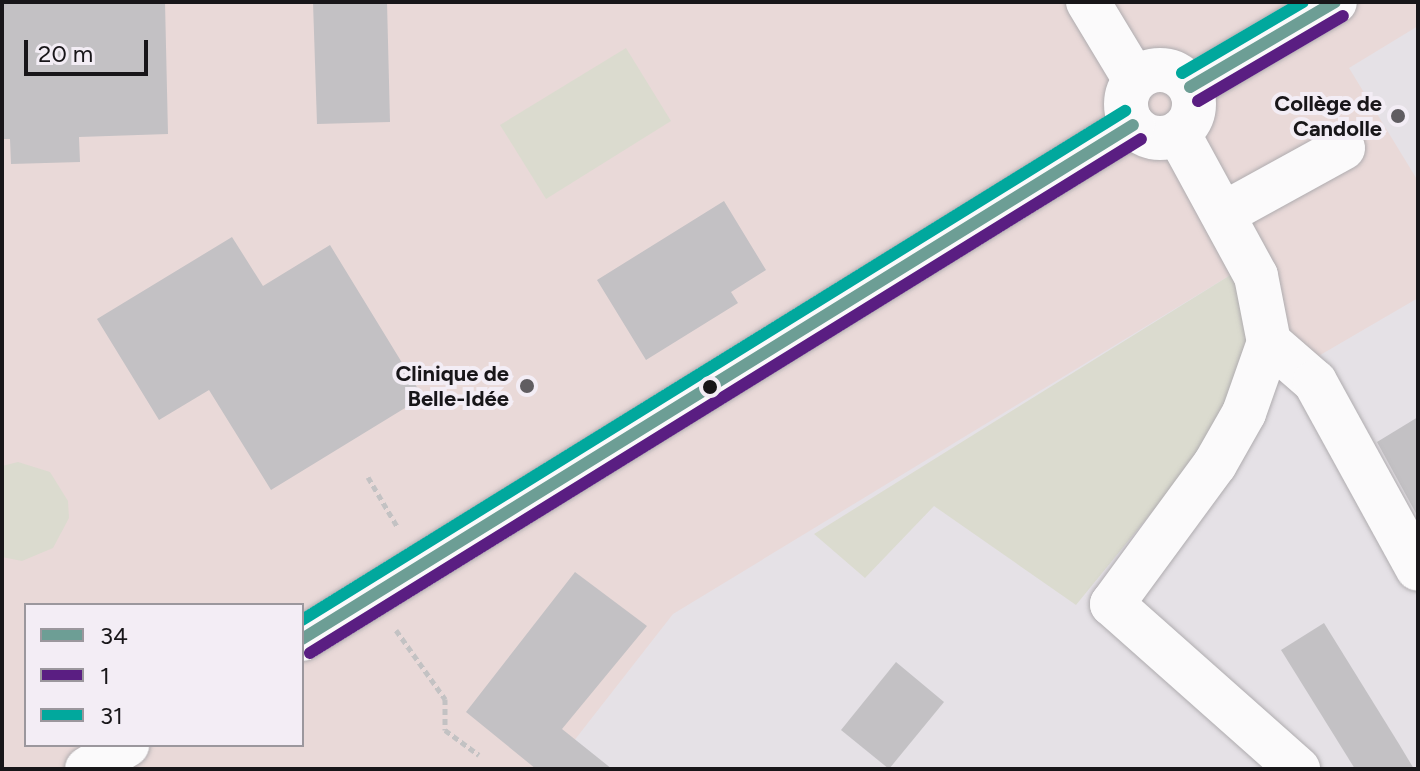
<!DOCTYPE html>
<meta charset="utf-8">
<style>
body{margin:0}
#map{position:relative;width:1420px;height:771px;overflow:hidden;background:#e5e1e6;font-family:Figtree,sans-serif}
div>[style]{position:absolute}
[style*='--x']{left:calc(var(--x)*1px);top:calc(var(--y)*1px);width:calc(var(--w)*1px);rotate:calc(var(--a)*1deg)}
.industrial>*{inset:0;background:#e9d9d8}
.green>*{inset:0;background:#dbdbcf}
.building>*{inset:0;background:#c3c1c4}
.path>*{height:5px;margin-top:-2.5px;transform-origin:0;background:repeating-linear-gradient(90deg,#c3c2c3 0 6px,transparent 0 10px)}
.roads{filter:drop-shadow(0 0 2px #afacaf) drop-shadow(0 0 2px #afacaf)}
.minor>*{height:44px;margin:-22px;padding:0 22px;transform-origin:22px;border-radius:22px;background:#fbfafb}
.minor>.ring{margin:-22px;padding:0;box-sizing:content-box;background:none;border:44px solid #fbfafb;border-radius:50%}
.bus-1>*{height:12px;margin:-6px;padding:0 6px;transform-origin:6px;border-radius:6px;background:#6d9e95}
.bus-2>*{height:12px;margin:-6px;padding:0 6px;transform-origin:6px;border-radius:6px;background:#5a1e82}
.bus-3>*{height:12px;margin:-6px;padding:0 6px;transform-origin:6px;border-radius:6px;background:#01a89d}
.dots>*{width:22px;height:22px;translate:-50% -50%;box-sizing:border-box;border:4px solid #f3edf5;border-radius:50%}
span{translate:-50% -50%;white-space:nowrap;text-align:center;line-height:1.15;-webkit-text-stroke:8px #f3edf5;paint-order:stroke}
.poi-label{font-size:22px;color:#181619;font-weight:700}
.right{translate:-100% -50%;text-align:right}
.frame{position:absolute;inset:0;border:4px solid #181619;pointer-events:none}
.legend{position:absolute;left:24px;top:603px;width:280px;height:144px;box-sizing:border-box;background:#f3edf5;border:2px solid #9b979d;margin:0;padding:10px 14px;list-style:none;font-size:24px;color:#181619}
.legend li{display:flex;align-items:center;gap:16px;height:40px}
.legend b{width:40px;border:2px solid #9b979d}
.scale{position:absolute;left:24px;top:40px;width:124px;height:36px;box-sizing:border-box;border:4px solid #181619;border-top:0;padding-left:10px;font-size:24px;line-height:28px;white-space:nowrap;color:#181619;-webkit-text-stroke:6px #f3edf5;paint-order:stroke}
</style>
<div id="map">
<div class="industrial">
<i style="clip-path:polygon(evenodd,2px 2px,1418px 2px,1418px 26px,1349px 68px,1418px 181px,1418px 298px,1226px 410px,1232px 274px,673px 614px,552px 769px,2px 769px,2px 2px,26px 605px,302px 605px,302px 745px,26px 745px,26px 605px)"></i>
</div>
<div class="green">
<i style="clip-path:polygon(626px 48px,671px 121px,546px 199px,500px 125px)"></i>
<i style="clip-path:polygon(1232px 274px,1249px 334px,1245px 362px,1205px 447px,1076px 605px,934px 506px,865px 578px,814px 534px)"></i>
<i style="clip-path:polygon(18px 462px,50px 472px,68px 501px,69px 518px,53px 548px,22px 561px,2px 557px,2px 466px)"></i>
</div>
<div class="building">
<i style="clip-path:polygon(2px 2px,165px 2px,168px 134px,79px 137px,80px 162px,11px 164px,10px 139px,2px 139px)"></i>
<i style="clip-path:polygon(313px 2px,387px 2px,390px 122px,317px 124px)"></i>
<i style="clip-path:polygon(724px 201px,766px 270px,731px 292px,738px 303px,646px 360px,597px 280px)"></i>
<i style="clip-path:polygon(232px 237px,263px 286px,330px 245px,423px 397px,271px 490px,209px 390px,159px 420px,97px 319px)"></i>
<i style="clip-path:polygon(1418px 417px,1418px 517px,1377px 442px)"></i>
<i style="clip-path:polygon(575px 572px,647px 626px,562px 729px,612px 769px,536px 769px,466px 712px)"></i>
<i style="clip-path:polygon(1324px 623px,1399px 744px,1414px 769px,1355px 769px,1281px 650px)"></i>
<i style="clip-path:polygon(896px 662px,944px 702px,889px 769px,841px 730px)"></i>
</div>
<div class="path">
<i style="--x:368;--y:477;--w:59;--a:59.5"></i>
<i style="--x:396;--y:630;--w:85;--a:54.6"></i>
<i style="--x:445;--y:699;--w:31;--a:90"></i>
<i style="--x:445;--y:730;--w:42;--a:36.3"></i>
</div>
<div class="roads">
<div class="minor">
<i style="--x:1088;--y:2;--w:91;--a:58.9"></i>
<i class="ring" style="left:1126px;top:70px;width:24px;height:24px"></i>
<i style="--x:1190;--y:87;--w:168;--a:-30.4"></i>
<i style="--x:1178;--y:133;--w:163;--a:61.4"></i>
<i style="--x:1256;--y:276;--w:67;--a:78.9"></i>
<i style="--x:1269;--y:342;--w:75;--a:109.4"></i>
<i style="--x:1244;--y:413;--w:59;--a:119.6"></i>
<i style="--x:1215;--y:464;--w:174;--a:126.3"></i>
<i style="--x:1112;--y:604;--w:249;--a:41.6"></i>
<i style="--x:1223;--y:214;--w:137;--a:-28.8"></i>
<i style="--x:1269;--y:342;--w:61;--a:41"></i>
<i style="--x:1315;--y:382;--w:213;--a:61.2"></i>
<i style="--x:302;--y:639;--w:977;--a:-31.74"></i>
<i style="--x:87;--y:769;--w:47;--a:-31"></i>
</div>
</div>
<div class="bus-1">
<i style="--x:1190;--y:87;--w:168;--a:-30.4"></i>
<i style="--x:302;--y:639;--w:977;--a:-31.74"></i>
</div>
<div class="bus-2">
<i style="--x:1198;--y:101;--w:168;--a:-30.4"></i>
<i style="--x:310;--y:653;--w:977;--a:-31.74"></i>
</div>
<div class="bus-3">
<i style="--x:1182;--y:73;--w:140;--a:-30.4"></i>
<i style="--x:302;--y:620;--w:968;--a:-31.74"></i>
</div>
<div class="dots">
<i style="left:1398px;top:116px;background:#605d61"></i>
<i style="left:527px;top:386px;background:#605d61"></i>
<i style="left:710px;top:387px;background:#181619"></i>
</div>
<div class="poi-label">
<span class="right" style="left:1382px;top:116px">Collège de<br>Candolle</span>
<span class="right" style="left:509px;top:386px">Clinique de<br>Belle-Idée</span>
</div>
<div class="frame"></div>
<ul class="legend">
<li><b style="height:10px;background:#6d9e95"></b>34</li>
<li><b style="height:10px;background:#5a1e82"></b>1</li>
<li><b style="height:10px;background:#01a89d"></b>31</li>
</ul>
<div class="scale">20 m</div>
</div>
